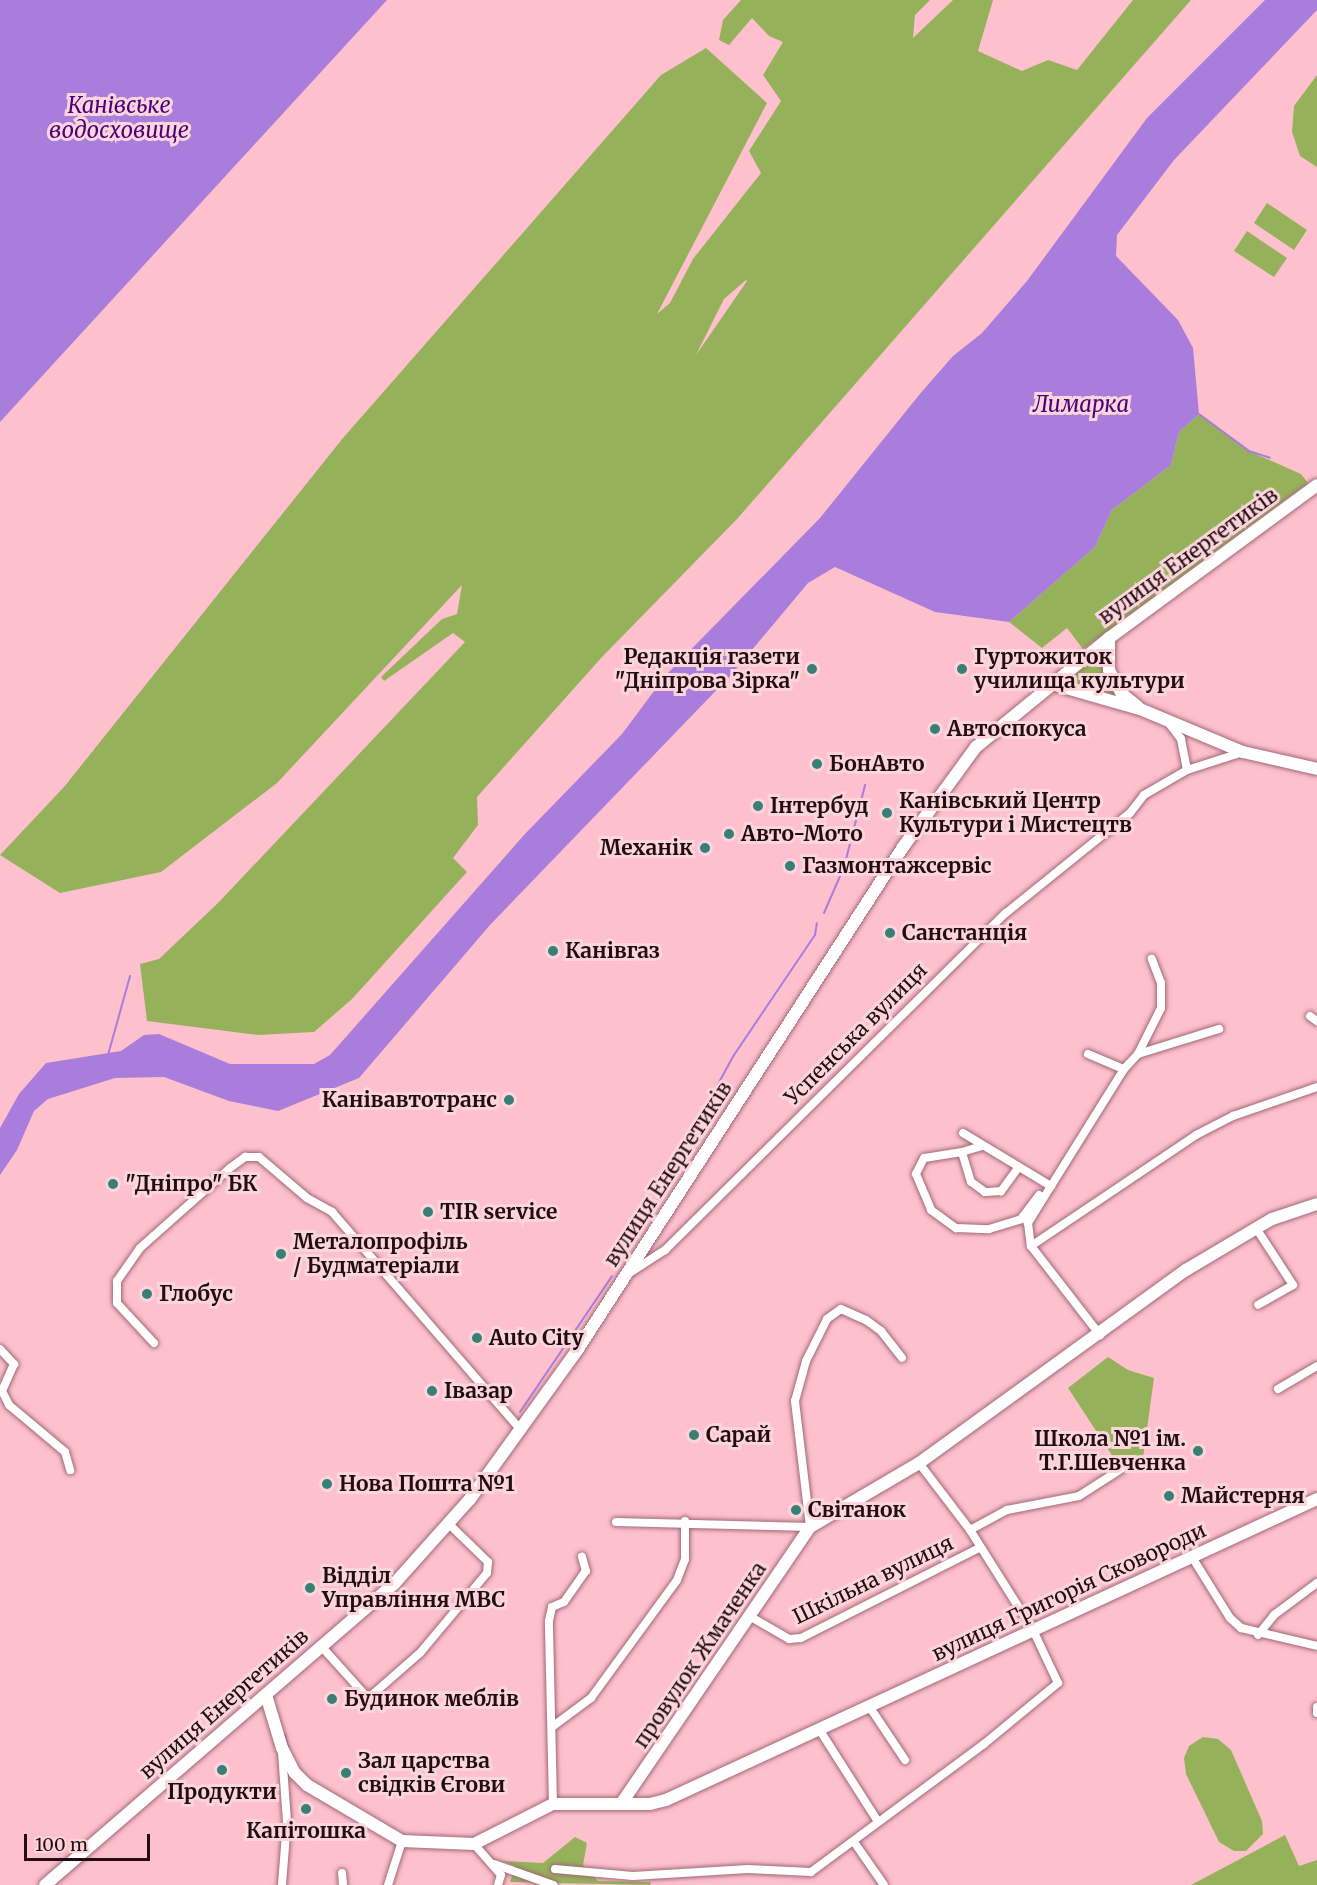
<!DOCTYPE html>
<meta charset="utf-8">
<style>
body{margin:0}
#map{position:relative;width:1317px;height:1885px;overflow:hidden;background:#fec0cd;font-family:Merriweather,serif}
div>[style]{position:absolute}
[style*='--x']{left:calc(var(--x)*1px);top:calc(var(--y)*1px);width:calc(var(--w)*1px);rotate:calc(var(--a)*1deg)}
.green>*{inset:0;background:#95b25a}
.water>*{inset:0;background:#a97ddb}
.stream>*{height:2px;margin:-1px;padding:0 1px;transform-origin:1px;border-radius:1px;background:#a97ddb}
.roads{filter:drop-shadow(0 0 2px #a06975) drop-shadow(0 0 2px #a06975)}
.street>*{height:8px;margin:-4px;padding:0 4px;transform-origin:4px;border-radius:4px;background:#fff}
.secondary>*{height:12px;margin:-6px;padding:0 6px;transform-origin:6px;border-radius:6px;background:#fff}
.dots>*{width:16px;height:16px;translate:-50% -50%;box-sizing:border-box;border:3px solid #fbd5dc;border-radius:50%}
span{translate:-50% -50%;white-space:nowrap;text-align:center;line-height:1.15;-webkit-text-stroke:6px #fbd5dc;paint-order:stroke}
.street-label{font-size:21px;color:#220d12}
.poi-label{font-size:21px;color:#220d12;font-weight:700}
.right{translate:-100% -50%;text-align:right}
.left{translate:0 -50%;text-align:left}
.water-label{font-size:22px;color:#4b017b;font-style:italic}
.scale{position:absolute;left:24px;top:1834px;width:126px;height:27px;box-sizing:border-box;border:3px solid #220d12;border-top:0;padding-left:8px;font-size:18px;line-height:21px;white-space:nowrap;color:#220d12;-webkit-text-stroke:4px #fbd5dc;paint-order:stroke}
</style>
<div id="map">
<div class="green">
<i style="clip-path:polygon(evenodd,741px 0,930px 0,915px 15px,913px 38px,953px 0,993px 0,978px 51px,1022px 71px,1048px 60px,1077px 70px,1133px 0,1191px 0,737px 519px,602px 657px,477px 797px,478px 825px,453px 858px,467px 872px,352px 999px,314px 1032px,258px 1035px,147px 1021px,140px 964px,159px 959px,218px 903px,465px 642px,453px 633px,384px 681px,381px 677px,442px 619px,457px 614px,462px 585px,277px 783px,161px 872px,60px 893px,0 855px,64px 787px,343px 438px,661px 75px,706px 48px,767px 103px,657px 314px,670px 303px,693px 259px,761px 173px,749px 151px,781px 101px,763px 75px,783px 42px,769px 36px,752px 18px,729px 45px,719px 40px,723px 20px,741px 0,746px 280px,747px 281px,696px 355px,724px 299px,746px 280px)"></i>
<i style="clip-path:polygon(1317px 75px,1317px 167px,1300px 156px,1292px 132px,1294px 106px)"></i>
<i style="clip-path:polygon(1267px 203px,1307px 230px,1294px 250px,1254px 223px)"></i>
<i style="clip-path:polygon(1247px 231px,1287px 258px,1274px 277px,1234px 251px)"></i>
<i style="clip-path:polygon(1199px 414px,1249px 451px,1301px 474px,1308px 483px,1083px 649px,1067px 628px,1042px 648px,1009px 622px,1095px 547px,1112px 510px,1171px 465px,1179px 432px)"></i>
<i style="clip-path:polygon(1104px 650px,1120px 696px,1069px 683px,1070px 676px)"></i>
<i style="clip-path:polygon(1108px 1357px,1128px 1370px,1154px 1378px,1143px 1458px,1121px 1469px,1068px 1388px)"></i>
<i style="clip-path:polygon(1203px 1737px,1218px 1739px,1231px 1750px,1262px 1821px,1263px 1834px,1246px 1851px,1234px 1851px,1219px 1842px,1186px 1774px,1184px 1758px,1189px 1746px)"></i>
<i style="clip-path:polygon(1285px 1835px,1299px 1866px,1317px 1860px,1317px 1885px,1191px 1885px)"></i>
<i style="clip-path:polygon(575px 1837px,587px 1843px,583px 1865px,598px 1881px,651px 1882px,650px 1885px,510px 1882px,515px 1866px,502px 1861px,543px 1863px)"></i>
</div>
<div class="water">
<i style="clip-path:polygon(0 0,387px 0,0 422px)"></i>
<i style="clip-path:polygon(1265px 0,1317px 0,1317px 10px,1174px 160px,1117px 235px,1116px 256px,1178px 320px,1193px 348px,1199px 414px,1179px 432px,1171px 465px,1112px 510px,1095px 547px,1009px 622px,935px 612px,835px 567px,808px 583px,731px 675px,490px 925px,359px 1078px,278px 1111px,229px 1101px,164px 1077px,115px 1078px,48px 1099px,34px 1111px,17px 1150px,0 1175px,0 1128px,19px 1094px,46px 1063px,121px 1051px,144px 1035px,159px 1034px,230px 1064px,314px 1064px,330px 1055px,524px 835px,622px 734px,666px 675px,820px 518px,919px 395px,953px 356px,982px 333px,1027px 281px,1147px 118px)"></i>
</div>
<div class="stream">
<i style="--x:1199;--y:414;--w:62;--a:36.5"></i>
<i style="--x:1249;--y:451;--w:22;--a:18"></i>
<i style="--x:824;--y:913;--w:50;--a:-66.5"></i>
<i style="--x:844;--y:867;--w:85;--a:-75.6"></i>
<i style="--x:108;--y:1055;--w:82;--a:-74.4"></i>
<i style="--x:700;--y:1117;--w:71;--a:-61.3"></i>
<i style="--x:734;--y:1055;--w:145;--a:-56"></i>
<i style="--x:815;--y:935;--w:12;--a:-81"></i>
<i style="--x:667;--y:1185;--w:65;--a:-64.6"></i>
<i style="--x:649;--y:1212;--w:22;--a:-56"></i>
<i style="--x:619;--y:1265;--w:45;--a:-62.3"></i>
<i style="--x:520;--y:1412;--w:164;--a:-55.9"></i>
<i style="--x:285;--y:1734;--w:13;--a:77"></i>
</div>
<div class="roads">
<div class="street">
<i style="--x:1187;--y:770;--w:59;--a:-17.8"></i>
<i style="--x:1310;--y:1016;--w:9;--a:36"></i>
<i style="--x:1088;--y:1054;--w:39;--a:23"></i>
<i style="--x:1138;--y:1054;--w:51;--a:-63.4"></i>
<i style="--x:1161;--y:1008;--w:25;--a:-90"></i>
<i style="--x:1161;--y:983;--w:26;--a:-111"></i>
<i style="--x:963;--y:1133;--w:103;--a:31.1"></i>
<i style="--x:1051;--y:1186;--w:44;--a:121.9"></i>
<i style="--x:1028;--y:1223;--w:23;--a:83"></i>
<i style="--x:962;--y:1152;--w:21;--a:-17"></i>
<i style="--x:1018;--y:1168;--w:29;--a:126"></i>
<i style="--x:1001;--y:1191;--w:16;--a:176"></i>
<i style="--x:985;--y:1192;--w:17;--a:-144"></i>
<i style="--x:971;--y:1182;--w:31;--a:-107"></i>
<i style="--x:962;--y:1152;--w:38;--a:171"></i>
<i style="--x:924;--y:1158;--w:18;--a:117"></i>
<i style="--x:916;--y:1174;--w:39;--a:67"></i>
<i style="--x:931;--y:1210;--w:31;--a:36"></i>
<i style="--x:956;--y:1228;--w:33;--a:2"></i>
<i style="--x:989;--y:1229;--w:34;--a:-17"></i>
<i style="--x:1021;--y:1219;--w:30;--a:-53"></i>
<i style="--x:1051;--y:1186;--w:138;--a:-58"></i>
<i style="--x:1124;--y:1069;--w:21;--a:-47"></i>
<i style="--x:1138;--y:1054;--w:85;--a:-17.2"></i>
<i style="--x:1256;--y:1228;--w:68;--a:57"></i>
<i style="--x:1293;--y:1285;--w:40;--a:150.3"></i>
<i style="--x:1031;--y:1246;--w:199;--a:-33.9"></i>
<i style="--x:1196;--y:1135;--w:42;--a:-27.2"></i>
<i style="--x:1233;--y:1116;--w:89;--a:-19"></i>
<i style="--x:1031;--y:1246;--w:113;--a:52.2"></i>
<i style="--x:628;--y:1274;--w:44;--a:-33"></i>
<i style="--x:665;--y:1250;--w:479;--a:-44.7"></i>
<i style="--x:1006;--y:913;--w:159;--a:-38.9"></i>
<i style="--x:1130;--y:813;--w:23;--a:-52"></i>
<i style="--x:1144;--y:795;--w:50;--a:-30.2"></i>
<i style="--x:1187;--y:770;--w:32;--a:-101"></i>
<i style="--x:1181;--y:739;--w:21;--a:-127"></i>
<i style="--x:154;--y:1343;--w:54;--a:-132.8"></i>
<i style="--x:117;--y:1303;--w:22;--a:-90"></i>
<i style="--x:117;--y:1281;--w:40;--a:-55.1"></i>
<i style="--x:140;--y:1248;--w:120;--a:-41.6"></i>
<i style="--x:230;--y:1168;--w:19;--a:-36"></i>
<i style="--x:245;--y:1157;--w:14;--a:0"></i>
<i style="--x:259;--y:1157;--w:63;--a:40.5"></i>
<i style="--x:307;--y:1198;--w:29;--a:29"></i>
<i style="--x:332;--y:1212;--w:289;--a:49.1"></i>
<i style="--x:0;--y:1349;--w:21;--a:47"></i>
<i style="--x:14;--y:1364;--w:30;--a:114"></i>
<i style="--x:2;--y:1391;--w:16;--a:63"></i>
<i style="--x:9;--y:1405;--w:73;--a:40"></i>
<i style="--x:65;--y:1452;--w:19;--a:74"></i>
<i style="--x:1278;--y:1389;--w:45;--a:-30.5"></i>
<i style="--x:616;--y:1522;--w:194;--a:1.5"></i>
<i style="--x:810;--y:1527;--w:127;--a:-96.8"></i>
<i style="--x:795;--y:1401;--w:41;--a:-74.6"></i>
<i style="--x:806;--y:1361;--w:47;--a:-63.4"></i>
<i style="--x:827;--y:1319;--w:17;--a:-36"></i>
<i style="--x:841;--y:1309;--w:27;--a:24"></i>
<i style="--x:866;--y:1320;--w:19;--a:36"></i>
<i style="--x:881;--y:1331;--w:34;--a:52"></i>
<i style="--x:970;--y:1530;--w:42;--a:-28.4"></i>
<i style="--x:1007;--y:1510;--w:73;--a:-11"></i>
<i style="--x:1079;--y:1496;--w:50;--a:-32.7"></i>
<i style="--x:1192;--y:1557;--w:72;--a:58.1"></i>
<i style="--x:1230;--y:1618;--w:15;--a:42"></i>
<i style="--x:1241;--y:1628;--w:78;--a:13.3"></i>
<i style="--x:751;--y:1617;--w:44;--a:30.1"></i>
<i style="--x:789;--y:1639;--w:12;--a:-5"></i>
<i style="--x:801;--y:1638;--w:199;--a:-26.8"></i>
<i style="--x:1258;--y:1635;--w:26;--a:-51"></i>
<i style="--x:1274;--y:1615;--w:54;--a:-36.7"></i>
<i style="--x:322;--y:1647;--w:66;--a:48.1"></i>
<i style="--x:366;--y:1696;--w:6;--a:-9"></i>
<i style="--x:372;--y:1695;--w:64;--a:-41.2"></i>
<i style="--x:420;--y:1653;--w:104;--a:-50.1"></i>
<i style="--x:487;--y:1573;--w:11;--a:-85"></i>
<i style="--x:488;--y:1562;--w:54;--a:-135.7"></i>
<i style="--x:869;--y:1706;--w:65;--a:56.3"></i>
<i style="--x:1317;--y:1707;--w:6;--a:90"></i>
<i style="--x:552;--y:1727;--w:49;--a:-36.6"></i>
<i style="--x:591;--y:1698;--w:146;--a:-53.9"></i>
<i style="--x:677;--y:1580;--w:22;--a:-69"></i>
<i style="--x:685;--y:1559;--w:38;--a:-90"></i>
<i style="--x:819;--y:1729;--w:108;--a:57.5"></i>
<i style="--x:282;--y:1752;--w:69;--a:85.9"></i>
<i style="--x:287;--y:1821;--w:64;--a:94.5"></i>
<i style="--x:553;--y:1804;--w:183;--a:-91.3"></i>
<i style="--x:549;--y:1621;--w:14;--a:-78"></i>
<i style="--x:552;--y:1607;--w:13;--a:-23"></i>
<i style="--x:564;--y:1602;--w:38;--a:-55"></i>
<i style="--x:586;--y:1571;--w:15;--a:-106"></i>
<i style="--x:854;--y:1842;--w:52;--a:55.1"></i>
<i style="--x:474;--y:1844;--w:41;--a:48.9"></i>
<i style="--x:501;--y:1875;--w:10;--a:107"></i>
<i style="--x:494;--y:1864;--w:63;--a:19.6"></i>
<i style="--x:555;--y:1869;--w:78;--a:5.1"></i>
<i style="--x:633;--y:1876;--w:115;--a:-3.5"></i>
<i style="--x:748;--y:1869;--w:63;--a:2.7"></i>
<i style="--x:811;--y:1872;--w:215;--a:-36.5"></i>
<i style="--x:984;--y:1744;--w:96;--a:-39.5"></i>
<i style="--x:1058;--y:1683;--w:59;--a:-115.3"></i>
<i style="--x:1033;--y:1630;--w:118;--a:-122.2"></i>
<i style="--x:970;--y:1530;--w:84;--a:-127.3"></i>
<i style="--x:342;--y:1873;--w:12;--a:85"></i>
<i style="--x:388;--y:1885;--w:46;--a:-72.3"></i>
</div>
<div class="secondary">
<i style="--x:1109;--y:638;--w:32;--a:90"></i>
<i style="--x:1109;--y:670;--w:27;--a:62"></i>
<i style="--x:1122;--y:694;--w:21;--a:39"></i>
<i style="--x:1052;--y:684;--w:91;--a:15.9"></i>
<i style="--x:1140;--y:709;--w:112;--a:22.7"></i>
<i style="--x:1243;--y:752;--w:76;--a:12.9"></i>
<i style="--x:266;--y:1695;--w:55;--a:73.2"></i>
<i style="--x:282;--y:1748;--w:28;--a:63"></i>
<i style="--x:295;--y:1773;--w:17;--a:45"></i>
<i style="--x:307;--y:1785;--w:110;--a:30.5"></i>
<i style="--x:402;--y:1841;--w:72;--a:2.4"></i>
<i style="--x:474;--y:1844;--w:89;--a:-26.9"></i>
<i style="--x:553;--y:1804;--w:97;--a:0"></i>
<i style="--x:650;--y:1804;--w:16;--a:-14"></i>
<i style="--x:666;--y:1800;--w:717;--a:-24.81"></i>
<i style="--x:621;--y:1804;--w:335;--a:-55.7"></i>
<i style="--x:810;--y:1527;--w:126;--a:-30.4"></i>
<i style="--x:919;--y:1463;--w:329;--a:-35.9"></i>
<i style="--x:1186;--y:1270;--w:100;--a:-30.7"></i>
<i style="--x:1272;--y:1219;--w:47;--a:-18.4"></i>
<i style="--x:45;--y:1885;--w:461;--a:-40.8"></i>
<i style="--x:394;--y:1584;--w:114;--a:-48.2"></i>
<i style="--x:470;--y:1499;--w:185;--a:-54.2"></i>
<i style="--x:578;--y:1349;--w:598;--a:-57.08"></i>
<i style="--x:903;--y:847;--w:124;--a:-53.9"></i>
<i style="--x:976;--y:747;--w:172;--a:-39.3"></i>
<i style="--x:1109;--y:638;--w:258;--a:-36.3"></i>
</div>
</div>
<div class="dots">
<i style="left:812px;top:669px;background:#397f76"></i>
<i style="left:962px;top:669px;background:#397f76"></i>
<i style="left:935px;top:729px;background:#397f76"></i>
<i style="left:817px;top:764px;background:#397f76"></i>
<i style="left:758px;top:806px;background:#397f76"></i>
<i style="left:887px;top:813px;background:#397f76"></i>
<i style="left:729px;top:834px;background:#397f76"></i>
<i style="left:705px;top:848px;background:#397f76"></i>
<i style="left:790px;top:866px;background:#397f76"></i>
<i style="left:890px;top:933px;background:#397f76"></i>
<i style="left:553px;top:951px;background:#397f76"></i>
<i style="left:509px;top:1100px;background:#397f76"></i>
<i style="left:113px;top:1184px;background:#397f76"></i>
<i style="left:428px;top:1212px;background:#397f76"></i>
<i style="left:281px;top:1254px;background:#397f76"></i>
<i style="left:147px;top:1294px;background:#397f76"></i>
<i style="left:477px;top:1338px;background:#397f76"></i>
<i style="left:432px;top:1391px;background:#397f76"></i>
<i style="left:694px;top:1435px;background:#397f76"></i>
<i style="left:1198px;top:1451px;background:#397f76"></i>
<i style="left:327px;top:1484px;background:#397f76"></i>
<i style="left:1169px;top:1496px;background:#397f76"></i>
<i style="left:796px;top:1510px;background:#397f76"></i>
<i style="left:310px;top:1588px;background:#397f76"></i>
<i style="left:332px;top:1699px;background:#397f76"></i>
<i style="left:222px;top:1770px;background:#397f76"></i>
<i style="left:346px;top:1773px;background:#397f76"></i>
<i style="left:306px;top:1809px;background:#397f76"></i>
</div>
<div class="street-label">
<span style="left:1188px;top:556px;rotate:-36deg">вулиця Енергетиків</span>
<span style="left:856px;top:1034px;rotate:-45deg">Успенська вулиця</span>
<span style="left:668px;top:1174px;rotate:-57deg">вулиця Енергетиків</span>
<span style="left:873px;top:1580px;rotate:-26deg">Шкільна вулиця</span>
<span style="left:1069px;top:1592px;rotate:-25deg">вулиця Григорія Сковороди</span>
<span style="left:700px;top:1655px;rotate:-56deg">провулок Жмаченка</span>
<span style="left:224px;top:1704px;rotate:-41deg">вулиця Енергетиків</span>
</div>
<div class="poi-label">
<span class="right" style="left:800px;top:669px">Редакція газети<br>"Дніпрова Зірка"</span>
<span class="left" style="left:974px;top:669px">Гуртожиток<br>училища культури</span>
<span class="left" style="left:947px;top:729px">Автоспокуса</span>
<span class="left" style="left:829px;top:764px">БонАвто</span>
<span class="left" style="left:899px;top:813px">Канівський Центр<br>Культури і Мистецтв</span>
<span class="left" style="left:770px;top:806px">Інтербуд</span>
<span class="left" style="left:741px;top:834px">Авто-Мото</span>
<span class="right" style="left:693px;top:848px">Механік</span>
<span class="left" style="left:802px;top:866px">Газмонтажсервіс</span>
<span class="left" style="left:902px;top:933px">Санстанція</span>
<span class="left" style="left:565px;top:951px">Канівгаз</span>
<span class="right" style="left:497px;top:1100px">Канівавтотранс</span>
<span class="left" style="left:125px;top:1184px">"Дніпро" БК</span>
<span class="left" style="left:440px;top:1212px">TIR service</span>
<span class="left" style="left:293px;top:1254px">Металопрофіль<br>/ Будматеріали</span>
<span class="left" style="left:159px;top:1294px">Глобус</span>
<span class="left" style="left:489px;top:1338px">Auto City</span>
<span class="left" style="left:444px;top:1391px">Івазар</span>
<span class="left" style="left:706px;top:1435px">Сарай</span>
<span class="right" style="left:1186px;top:1451px">Школа №1 ім.<br>Т.Г.Шевченка</span>
<span class="left" style="left:339px;top:1484px">Нова Пошта №1</span>
<span class="left" style="left:1181px;top:1496px">Майстерня</span>
<span class="left" style="left:808px;top:1510px">Світанок</span>
<span class="left" style="left:322px;top:1588px">Відділ<br>Управління МВС</span>
<span class="left" style="left:344px;top:1699px">Будинок меблів</span>
<span class="left" style="left:358px;top:1773px">Зал царства<br>свідків Єгови</span>
<span style="left:222px;top:1792px">Продукти</span>
<span style="left:306px;top:1831px">Капітошка</span>
</div>
<div class="water-label">
<span style="left:119px;top:118px">Канівське<br>водосховище</span>
<span style="left:1081px;top:405px">Лимарка</span>
</div>
<div class="scale">100 m</div>
</div>
